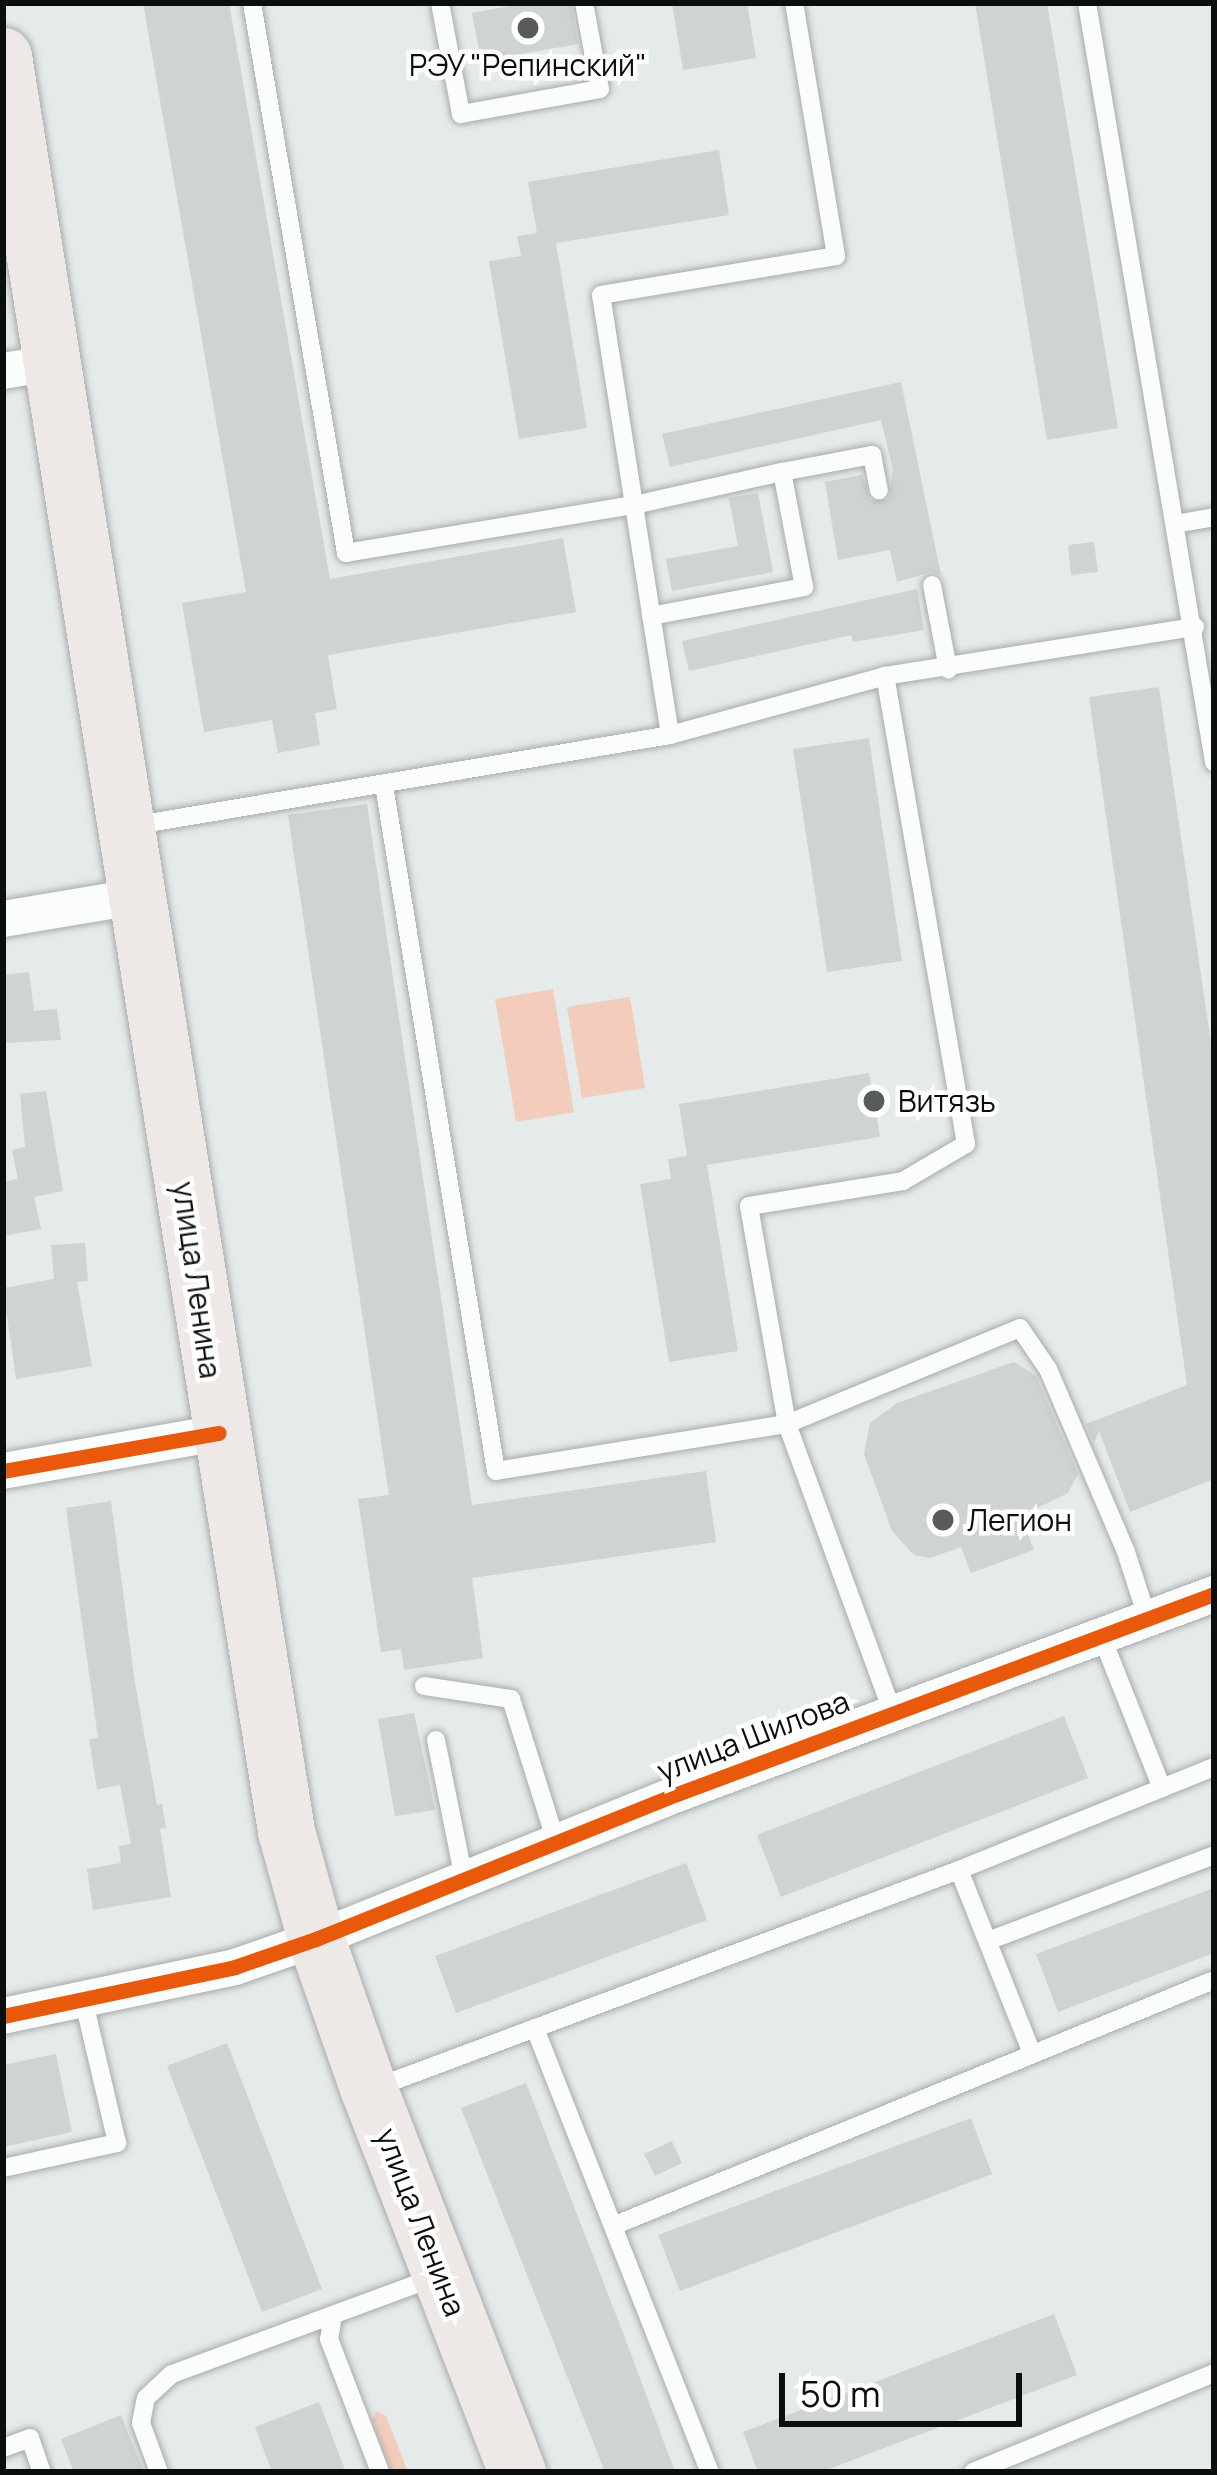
<!DOCTYPE html>
<meta charset="utf-8">
<style>
body{margin:0}
#map{position:relative;width:1217px;height:2475px;overflow:hidden;background:#e5eaea;font-family:Manrope,sans-serif}
div>[style]{position:absolute}
[style*='--x']{left:calc(var(--x)*1px);top:calc(var(--y)*1px);width:calc(var(--w)*1px);rotate:calc(var(--a)*1deg)}
.green>*{inset:0;background:#f3ccbc}
.building>*{inset:0;background:#cfd3d2}
.roads{filter:drop-shadow(0 0 3px #a9acac) drop-shadow(0 0 3px #a9acac)}
.lane>*{height:18px;margin:-9px;padding:0 9px;transform-origin:9px;border-radius:9px;background:#fbfcfc}
.street>*{height:36px;margin:-18px;padding:0 18px;transform-origin:18px;border-radius:18px;background:#fbfcfc}
.primary>*{height:57px;margin:-28.5px;padding:0 28.5px;transform-origin:28.5px;border-radius:28.5px;background:#eee8e7}
.cycleway>*{height:15px;margin:-7.5px;padding:0 7.5px;transform-origin:7.5px;border-radius:7.5px;background:#e8590c}
.dots>*{width:33px;height:33px;translate:-50% -50%;box-sizing:border-box;border:6px solid #fff;border-radius:50%}
span{translate:-50% -50%;white-space:nowrap;text-align:center;line-height:1.15;-webkit-text-stroke:9px #fff;paint-order:stroke}
.poi-label{font-size:30px;color:#0b0e0e}
.left{translate:0 -50%;text-align:left}
.street-label{font-size:30px;color:#0b0e0e}
.frame{position:absolute;inset:0;border:6px solid #0b0e0e;pointer-events:none}
.scale{position:absolute;left:779px;top:2373px;width:243px;height:54px;box-sizing:border-box;border:6px solid #0b0e0e;border-top:0;padding-left:15px;font-size:36px;line-height:42px;white-space:nowrap;color:#0b0e0e;-webkit-text-stroke:9px #fff;paint-order:stroke}
</style>
<div id="map">
<div class="green">
<i style="clip-path:polygon(553px 989px,574px 1112px,516px 1122px,495px 999px)"></i>
<i style="clip-path:polygon(630px 997px,645px 1088px,582px 1098px,567px 1007px)"></i>
<i style="clip-path:polygon(376px 2411px,386px 2416px,408px 2472px,391px 2472px,372px 2421px)"></i>
</div>
<div class="building">
<i style="clip-path:polygon(143px 3px,229px 3px,330px 579px,563px 538px,576px 612px,328px 655px,337px 709px,315px 713px,320px 745px,278px 753px,272px 720px,204px 732px,182px 603px,246px 592px)"></i>
<i style="clip-path:polygon(527px 3px,571px 3px,578px 44px,481px 61px,472px 13px)"></i>
<i style="clip-path:polygon(672px 3px,747px 3px,756px 58px,683px 70px)"></i>
<i style="clip-path:polygon(975px 3px,1047px 3px,1118px 428px,1047px 440px)"></i>
<i style="clip-path:polygon(719px 150px,729px 215px,556px 243px,587px 428px,519px 439px,489px 261px,521px 256px,517px 236px,537px 233px,528px 182px)"></i>
<i style="clip-path:polygon(901px 382px,941px 575px,931px 572px,897px 582px,890px 550px,838px 560px,825px 482px,862px 475px,870px 500px,889px 499px,893px 470px,881px 420px,670px 467px,662px 434px)"></i>
<i style="clip-path:polygon(758px 493px,773px 572px,672px 591px,666px 559px,738px 546px,729px 498px)"></i>
<i style="clip-path:polygon(1094px 542px,1098px 572px,1071px 575px,1068px 545px)"></i>
<i style="clip-path:polygon(917px 589px,924px 630px,853px 642px,851px 635px,689px 671px,682px 641px)"></i>
<i style="clip-path:polygon(1159px 687px,1214px 1064px,1214px 1479px,1130px 1512px,1099px 1431px,1094px 1442px,1086px 1424px,1187px 1385px,1089px 697px)"></i>
<i style="clip-path:polygon(869px 738px,902px 961px,827px 972px,793px 749px)"></i>
<i style="clip-path:polygon(367px 804px,472px 1505px,706px 1471px,716px 1542px,472px 1578px,483px 1658px,404px 1670px,401px 1649px,381px 1652px,358px 1499px,389px 1495px,288px 815px)"></i>
<i style="clip-path:polygon(29px 972px,34px 1011px,57px 1009px,61px 1040px,3px 1043px,3px 975px)"></i>
<i style="clip-path:polygon(869px 1073px,880px 1137px,707px 1165px,738px 1351px,669px 1362px,640px 1184px,671px 1179px,668px 1159px,687px 1156px,679px 1104px)"></i>
<i style="clip-path:polygon(46px 1091px,63px 1191px,34px 1197px,41px 1229px,3px 1236px,3px 1182px,18px 1179px,12px 1150px,25px 1147px,20px 1094px)"></i>
<i style="clip-path:polygon(85px 1243px,88px 1281px,77px 1282px,92px 1366px,16px 1379px,3px 1288px,54px 1279px,51px 1245px)"></i>
<i style="clip-path:polygon(1014px 1362px,1036px 1376px,1078px 1474px,1068px 1493px,1021px 1516px,1034px 1550px,971px 1573px,961px 1547px,930px 1558px,914px 1555px,892px 1531px,864px 1454px,870px 1423px,897px 1403px)"></i>
<i style="clip-path:polygon(111px 1501px,135px 1683px,157px 1805px,162px 1804px,166px 1828px,160px 1829px,171px 1897px,93px 1910px,87px 1869px,121px 1863px,119px 1846px,131px 1844px,120px 1785px,97px 1789px,89px 1739px,98px 1738px,66px 1508px)"></i>
<i style="clip-path:polygon(414px 1713px,435px 1810px,395px 1816px,378px 1719px)"></i>
<i style="clip-path:polygon(1064px 1716px,1088px 1778px,781px 1897px,757px 1835px)"></i>
<i style="clip-path:polygon(686px 1863px,707px 1920px,456px 2013px,435px 1956px)"></i>
<i style="clip-path:polygon(1214px 1888px,1214px 1953px,1058px 2012px,1036px 1954px)"></i>
<i style="clip-path:polygon(227px 2043px,322px 2289px,262px 2312px,167px 2066px)"></i>
<i style="clip-path:polygon(56px 2054px,72px 2132px,3px 2147px,3px 2065px)"></i>
<i style="clip-path:polygon(526px 2083px,620px 2325px,675px 2472px,605px 2472px,461px 2108px)"></i>
<i style="clip-path:polygon(971px 2118px,992px 2174px,680px 2291px,658px 2235px)"></i>
<i style="clip-path:polygon(672px 2141px,682px 2163px,655px 2176px,644px 2154px)"></i>
<i style="clip-path:polygon(1054px 2314px,1077px 2375px,821px 2472px,758px 2472px,743px 2432px)"></i>
<i style="clip-path:polygon(319px 2402px,346px 2472px,272px 2472px,255px 2427px)"></i>
<i style="clip-path:polygon(121px 2415px,144px 2472px,74px 2472px,61px 2439px)"></i>
</div>
<div class="roads">
<div class="lane">
<i style="--x:252;--y:3;--w:558;--a:80.3"></i>
<i style="--x:346;--y:553;--w:292;--a:-9.5"></i>
<i style="--x:634;--y:505;--w:152;--a:-12.6"></i>
<i style="--x:440;--y:3;--w:113;--a:79.3"></i>
<i style="--x:461;--y:114;--w:141;--a:-10.2"></i>
<i style="--x:600;--y:89;--w:87;--a:-100.5"></i>
<i style="--x:1087;--y:3;--w:770;--a:80.5"></i>
<i style="--x:1175;--y:524;--w:40;--a:-10"></i>
<i style="--x:932;--y:585;--w:86;--a:79.2"></i>
<i style="--x:651;--y:616;--w:156;--a:-10.7"></i>
<i style="--x:804;--y:587;--w:117;--a:-100.8"></i>
<i style="--x:782;--y:472;--w:92;--a:-10.7"></i>
<i style="--x:872;--y:455;--w:36;--a:79"></i>
<i style="--x:670;--y:735;--w:445;--a:-98.9"></i>
<i style="--x:601;--y:295;--w:238;--a:-9.4"></i>
<i style="--x:836;--y:256;--w:256;--a:-99.4"></i>
<i style="--x:384;--y:785;--w:695;--a:80.73"></i>
<i style="--x:496;--y:1471;--w:295;--a:-9.2"></i>
<i style="--x:787;--y:1424;--w:252;--a:-22.4"></i>
<i style="--x:1020;--y:1328;--w:50;--a:55.7"></i>
<i style="--x:1048;--y:1369;--w:199;--a:66.9"></i>
<i style="--x:1126;--y:1552;--w:68;--a:72.1"></i>
<i style="--x:131;--y:826;--w:547;--a:-9.58"></i>
<i style="--x:670;--y:735;--w:223;--a:-15.3"></i>
<i style="--x:1101;--y:1635;--w:165;--a:68.3"></i>
<i style="--x:424;--y:1686;--w:88;--a:8.5"></i>
<i style="--x:511;--y:1699;--w:150;--a:72.5"></i>
<i style="--x:892;--y:1711;--w:306;--a:-110.1"></i>
<i style="--x:787;--y:1424;--w:221;--a:-99.9"></i>
<i style="--x:749;--y:1206;--w:156;--a:-9.2"></i>
<i style="--x:903;--y:1181;--w:73;--a:-30.4"></i>
<i style="--x:966;--y:1144;--w:475;--a:-99.8"></i>
<i style="--x:885;--y:676;--w:314;--a:-9"></i>
<i style="--x:436;--y:1740;--w:142;--a:78.6"></i>
<i style="--x:959;--y:1870;--w:195;--a:68.3"></i>
<i style="--x:988;--y:1941;--w:242;--a:-20.8"></i>
<i style="--x:536;--y:2031;--w:474;--a:68.5"></i>
<i style="--x:372;--y:2089;--w:627;--a:-20.46"></i>
<i style="--x:959;--y:1870;--w:275;--a:-22"></i>
<i style="--x:3;--y:2168;--w:117;--a:-12.4"></i>
<i style="--x:117;--y:2143;--w:145;--a:-103.2"></i>
<i style="--x:613;--y:2226;--w:649;--a:-22.26"></i>
<i style="--x:333;--y:2315;--w:24;--a:99"></i>
<i style="--x:329;--y:2339;--w:142;--a:69"></i>
<i style="--x:3;--y:2448;--w:29;--a:-20"></i>
<i style="--x:30;--y:2438;--w:36;--a:71"></i>
<i style="--x:159;--y:2472;--w:52;--a:-110.2"></i>
<i style="--x:141;--y:2423;--w:25;--a:-79"></i>
<i style="--x:146;--y:2398;--w:35;--a:-43"></i>
<i style="--x:172;--y:2374;--w:278;--a:-20.2"></i>
<i style="--x:973;--y:2472;--w:261;--a:-22.3"></i>
</div>
<div class="street">
<i style="--x:3;--y:371;--w:49;--a:-9.5"></i>
<i style="--x:3;--y:919;--w:139;--a:-9.5"></i>
<i style="--x:3;--y:1471;--w:219;--a:-10"></i>
<i style="--x:3;--y:2016;--w:237;--a:-11.9"></i>
<i style="--x:235;--y:1967;--w:86;--a:-19.1"></i>
<i style="--x:316;--y:1939;--w:389;--a:-21.9"></i>
<i style="--x:677;--y:1794;--w:573;--a:-20.43"></i>
</div>
<div class="primary">
<i style="--x:3;--y:56;--w:1797;--a:80.94"></i>
<i style="--x:286;--y:1831;--w:112;--a:74.5"></i>
<i style="--x:316;--y:1939;--w:160;--a:70.7"></i>
<i style="--x:369;--y:2090;--w:410;--a:68.8"></i>
</div>
</div>
<div class="cycleway">
<i style="--x:3;--y:1471;--w:219;--a:-10"></i>
<i style="--x:3;--y:2016;--w:237;--a:-11.9"></i>
<i style="--x:235;--y:1967;--w:86;--a:-19.1"></i>
<i style="--x:316;--y:1939;--w:389;--a:-21.9"></i>
<i style="--x:677;--y:1794;--w:573;--a:-20.43"></i>
</div>
<div class="dots">
<i style="left:528px;top:28px;background:#575b5b"></i>
<i style="left:874px;top:1101px;background:#575b5b"></i>
<i style="left:943px;top:1520px;background:#575b5b"></i>
</div>
<div class="poi-label">
<span style="left:528px;top:65px">РЭУ "Репинский"</span>
<span class="left" style="left:898px;top:1101px">Витязь</span>
<span class="left" style="left:967px;top:1520px">Легион</span>
</div>
<div class="street-label">
<span style="left:197px;top:1280px;rotate:82deg">улица Ленина</span>
<span style="left:753px;top:1736px;rotate:-21deg">улица Шилова</span>
<span style="left:421px;top:2222px;rotate:69deg">улица Ленина</span>
</div>
<div class="frame"></div>
<div class="scale">50 m</div>
</div>
